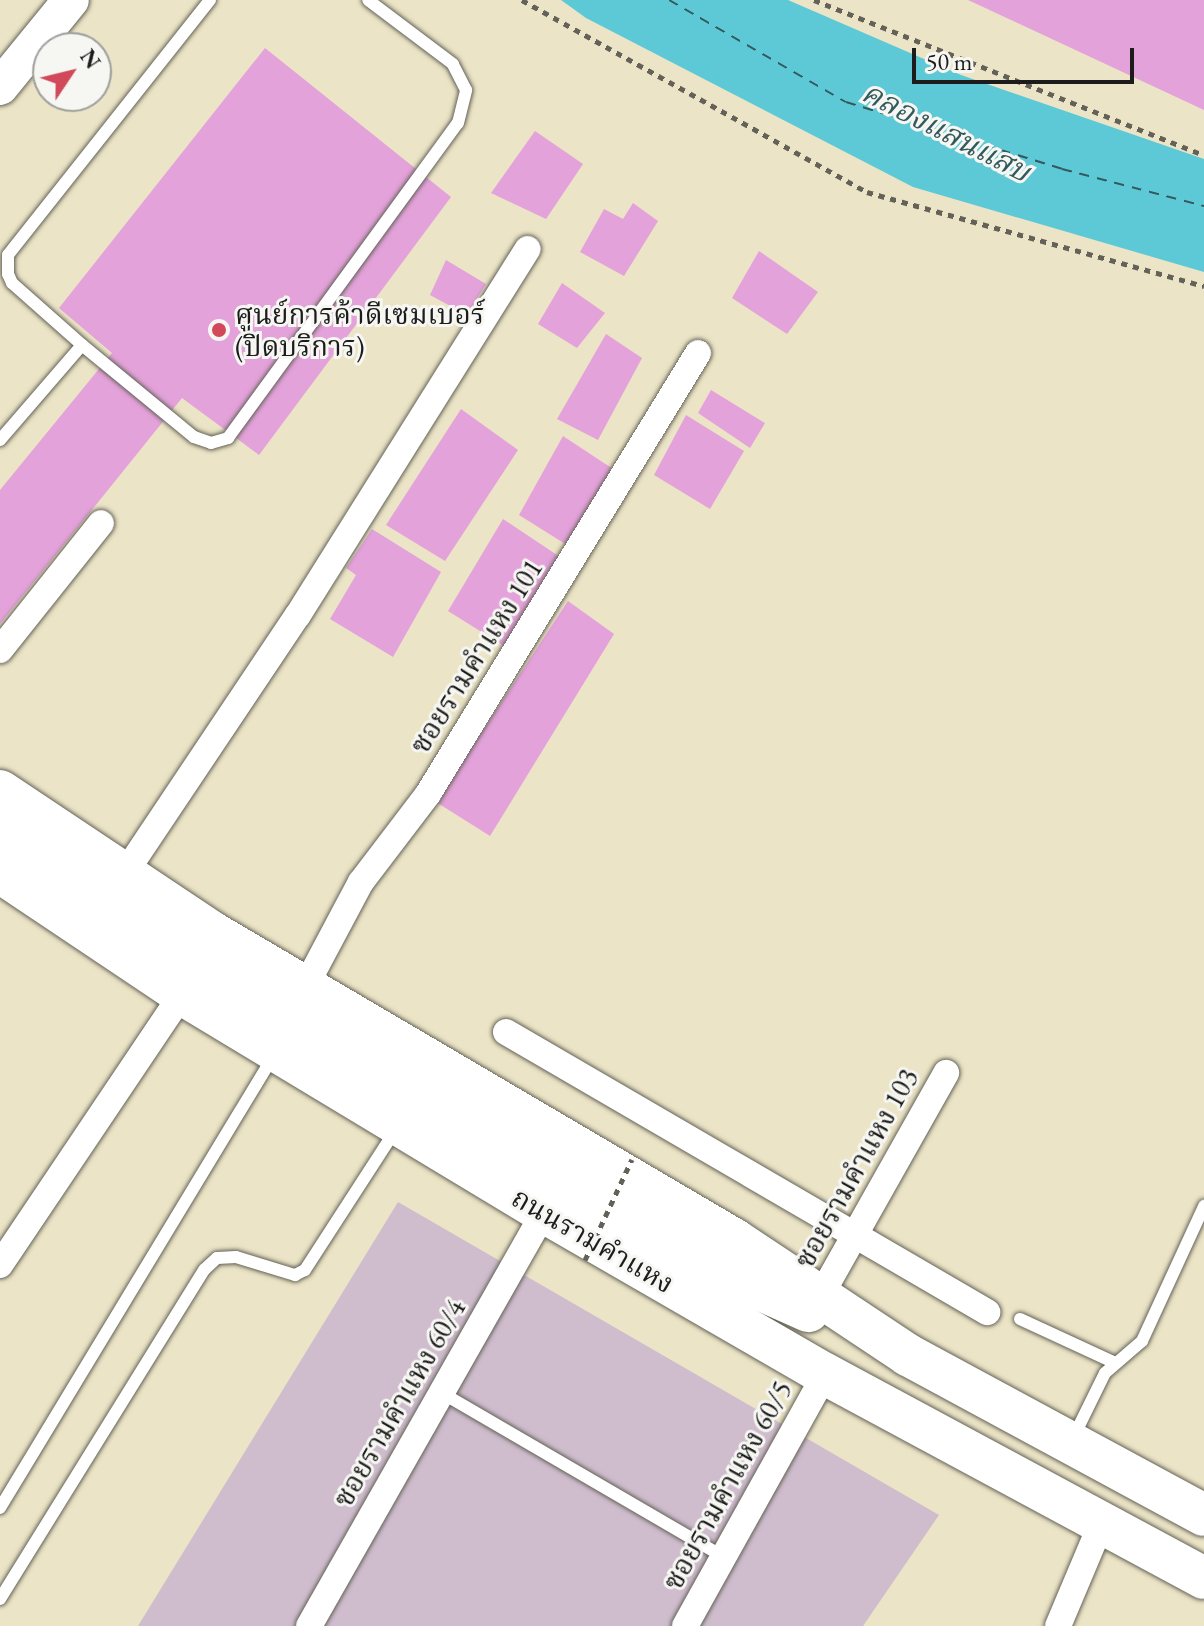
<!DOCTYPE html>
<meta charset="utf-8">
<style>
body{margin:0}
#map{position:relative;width:1204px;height:1626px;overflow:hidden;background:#ebe4c6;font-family:"EB Garamond","Noto Serif Thai",serif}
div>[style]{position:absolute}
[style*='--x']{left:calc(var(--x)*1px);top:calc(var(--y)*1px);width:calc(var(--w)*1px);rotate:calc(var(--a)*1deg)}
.industrial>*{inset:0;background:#cfbdce}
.water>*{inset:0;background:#5dc9d6}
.ferry>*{height:2px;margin-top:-1px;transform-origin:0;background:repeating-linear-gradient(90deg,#33595d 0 10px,transparent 0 18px)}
.building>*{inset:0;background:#e4a2db}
.path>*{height:5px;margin-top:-2.5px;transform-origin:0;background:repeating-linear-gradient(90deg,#646258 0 6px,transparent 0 12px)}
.roads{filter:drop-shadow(0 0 2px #646258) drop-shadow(0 0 2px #646258)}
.service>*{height:12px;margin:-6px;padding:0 6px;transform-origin:6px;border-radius:6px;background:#fff}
.minor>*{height:26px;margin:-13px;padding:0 13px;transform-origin:13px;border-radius:13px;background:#fff}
.secondary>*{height:36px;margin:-18px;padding:0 18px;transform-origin:18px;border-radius:18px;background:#fff}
.primary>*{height:42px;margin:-21px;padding:0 21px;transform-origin:21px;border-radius:21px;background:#fff}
.path-bridge>*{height:5px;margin-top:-2.5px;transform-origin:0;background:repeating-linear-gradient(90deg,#646258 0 6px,transparent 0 12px)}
.dots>*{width:22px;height:22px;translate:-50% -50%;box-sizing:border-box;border:4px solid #f6f6f2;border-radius:50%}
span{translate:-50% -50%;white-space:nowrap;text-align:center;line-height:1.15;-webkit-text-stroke:6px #f6f6f2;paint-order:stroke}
.poi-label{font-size:28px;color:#1c1c1c}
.left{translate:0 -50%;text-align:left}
.street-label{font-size:28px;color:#1c1c1c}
.water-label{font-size:30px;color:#33595d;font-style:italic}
.north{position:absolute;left:32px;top:32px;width:80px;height:80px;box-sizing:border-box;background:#f6f6f2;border:2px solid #9f9f9c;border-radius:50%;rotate:55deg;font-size:22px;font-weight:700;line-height:32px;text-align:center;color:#1c1c1c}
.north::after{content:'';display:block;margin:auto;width:28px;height:36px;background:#d1495b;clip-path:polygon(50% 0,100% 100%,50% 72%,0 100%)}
.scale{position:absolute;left:912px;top:48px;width:222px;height:36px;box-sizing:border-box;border:4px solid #1c1c1c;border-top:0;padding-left:10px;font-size:24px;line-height:28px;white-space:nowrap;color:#1c1c1c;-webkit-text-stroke:6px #f6f6f2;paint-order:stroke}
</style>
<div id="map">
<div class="industrial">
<i style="clip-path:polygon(398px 1202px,939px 1515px,863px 1626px,138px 1626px)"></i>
</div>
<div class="water">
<i style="clip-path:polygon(561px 0,788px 0,961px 75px,1204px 159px,1204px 272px,913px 187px,586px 18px)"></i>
</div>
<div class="ferry">
<i style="--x:669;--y:0;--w:204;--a:30"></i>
<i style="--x:846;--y:102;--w:226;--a:17.2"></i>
<i style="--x:1062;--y:169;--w:147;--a:14.6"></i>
</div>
<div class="building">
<i style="clip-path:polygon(968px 0,1204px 0,1204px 110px)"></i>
<i style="clip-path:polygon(265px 48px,451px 197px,259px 455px,182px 398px,0 624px,0 490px,112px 353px,59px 308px)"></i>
<i style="clip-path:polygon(535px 131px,583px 164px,546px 219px,491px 193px)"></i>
<i style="clip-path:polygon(633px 203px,658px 221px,624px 276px,580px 252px,604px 209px,623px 219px)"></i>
<i style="clip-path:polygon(759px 251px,818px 292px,787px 334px,732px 298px)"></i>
<i style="clip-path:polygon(446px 260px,486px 284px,467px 315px,430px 295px)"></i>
<i style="clip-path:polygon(562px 283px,605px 313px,577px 348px,538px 324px)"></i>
<i style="clip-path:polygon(606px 334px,642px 358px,598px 440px,557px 419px)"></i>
<i style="clip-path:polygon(711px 390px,765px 423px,750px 448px,698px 413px)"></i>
<i style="clip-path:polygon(461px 409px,518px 450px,445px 561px,386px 525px)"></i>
<i style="clip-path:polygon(686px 415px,744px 451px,710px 509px,654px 475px)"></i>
<i style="clip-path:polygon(563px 436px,613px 469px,570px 547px,519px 515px)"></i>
<i style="clip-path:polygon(503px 519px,560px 557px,504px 646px,448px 611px)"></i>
<i style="clip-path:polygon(372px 529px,441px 572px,393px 657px,330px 619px,356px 575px,346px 568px)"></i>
<i style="clip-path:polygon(568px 601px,614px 634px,490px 836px,436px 802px)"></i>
</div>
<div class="path">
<i style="--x:522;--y:0;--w:395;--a:29.1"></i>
<i style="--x:867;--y:192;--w:350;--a:15.6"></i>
<i style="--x:814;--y:0;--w:420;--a:21.7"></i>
</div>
<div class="roads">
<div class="service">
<i style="--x:210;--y:0;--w:325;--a:128.4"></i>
<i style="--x:8;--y:255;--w:19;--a:90"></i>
<i style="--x:8;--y:274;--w:10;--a:66"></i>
<i style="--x:12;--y:283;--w:94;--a:41.5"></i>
<i style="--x:82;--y:345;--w:145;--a:39.4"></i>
<i style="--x:194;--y:437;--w:18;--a:19"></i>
<i style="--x:211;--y:443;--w:18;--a:-16"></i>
<i style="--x:228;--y:438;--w:390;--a:-53.9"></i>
<i style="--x:458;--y:123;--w:34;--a:-76"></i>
<i style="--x:466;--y:90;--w:29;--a:-117"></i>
<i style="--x:453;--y:64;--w:106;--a:-143"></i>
<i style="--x:0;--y:440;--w:125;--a:-49.2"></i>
<i style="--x:1020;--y:1319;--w:102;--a:24.8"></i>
<i style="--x:442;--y:1393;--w:326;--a:30.2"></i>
<i style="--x:1073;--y:1438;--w:72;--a:-63.8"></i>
<i style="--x:1105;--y:1373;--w:49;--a:-40.9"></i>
<i style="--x:1142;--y:1341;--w:149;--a:-65.3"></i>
<i style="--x:0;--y:1508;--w:529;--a:-58.83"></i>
<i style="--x:0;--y:1599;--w:388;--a:-58.2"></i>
<i style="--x:205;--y:1269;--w:16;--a:-43"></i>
<i style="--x:217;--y:1258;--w:19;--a:-3"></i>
<i style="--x:236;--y:1257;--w:62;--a:17"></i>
<i style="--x:295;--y:1275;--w:11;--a:-27"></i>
<i style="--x:305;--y:1270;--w:166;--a:-57.1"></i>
</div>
<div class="minor">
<i style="--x:0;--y:650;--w:162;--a:-51.5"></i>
<i style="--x:123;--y:876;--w:314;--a:-56.2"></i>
<i style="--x:298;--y:615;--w:432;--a:-57.9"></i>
<i style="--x:304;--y:989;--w:121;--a:-62"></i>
<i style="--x:361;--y:882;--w:111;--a:-52.7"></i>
<i style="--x:428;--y:794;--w:517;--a:-58.52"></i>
<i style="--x:506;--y:1032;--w:557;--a:30.2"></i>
<i style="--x:0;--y:1265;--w:326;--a:-56.1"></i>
<i style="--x:821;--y:1295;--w:255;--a:-60.6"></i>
<i style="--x:309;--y:1626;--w:476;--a:-60.4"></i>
<i style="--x:685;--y:1626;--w:288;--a:-60.9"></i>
<i style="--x:1058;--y:1626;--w:111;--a:-67.1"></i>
</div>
<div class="secondary">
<i style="--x:0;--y:87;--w:112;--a:-50.8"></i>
</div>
<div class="primary">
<i style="--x:0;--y:791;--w:256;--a:33.7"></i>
<i style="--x:213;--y:933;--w:606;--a:30.46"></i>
<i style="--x:735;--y:1240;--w:208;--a:33.6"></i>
<i style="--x:908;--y:1355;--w:336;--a:28.4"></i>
<i style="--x:0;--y:828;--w:160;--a:36.4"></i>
<i style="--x:129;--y:923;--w:124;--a:31.5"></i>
<i style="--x:235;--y:988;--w:373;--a:30.5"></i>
<i style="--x:556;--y:1177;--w:222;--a:29.1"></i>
<i style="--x:750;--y:1285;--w:64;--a:24.1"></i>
<i style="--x:0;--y:872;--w:219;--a:33.8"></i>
<i style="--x:182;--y:994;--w:423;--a:31.1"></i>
<i style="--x:544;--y:1212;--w:324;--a:30"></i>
<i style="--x:825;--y:1374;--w:430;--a:28.3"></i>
</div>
</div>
<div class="path-bridge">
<i style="--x:585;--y:1260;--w:111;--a:-65"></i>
</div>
<div class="dots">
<i style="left:219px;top:330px;background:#d1495b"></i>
</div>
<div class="poi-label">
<span class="left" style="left:235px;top:330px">ศูนย์การค้าดีเซมเบอร์<br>(ปิดบริการ)</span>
</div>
<div class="street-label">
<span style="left:476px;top:656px;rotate:-58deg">ซอยรามคำแหง 101</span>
<span style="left:856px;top:1168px;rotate:-61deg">ซอยรามคำแหง 103</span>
<span style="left:593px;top:1240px;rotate:30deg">ถนนรามคำแหง</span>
<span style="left:399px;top:1403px;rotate:-60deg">ซอยรามคำแหง 60/4</span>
<span style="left:727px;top:1485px;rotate:-61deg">ซอยรามคำแหง 60/5</span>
</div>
<div class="water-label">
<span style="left:946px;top:132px;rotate:27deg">คลองแสนแสบ</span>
</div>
<div class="north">N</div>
<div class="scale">50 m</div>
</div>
